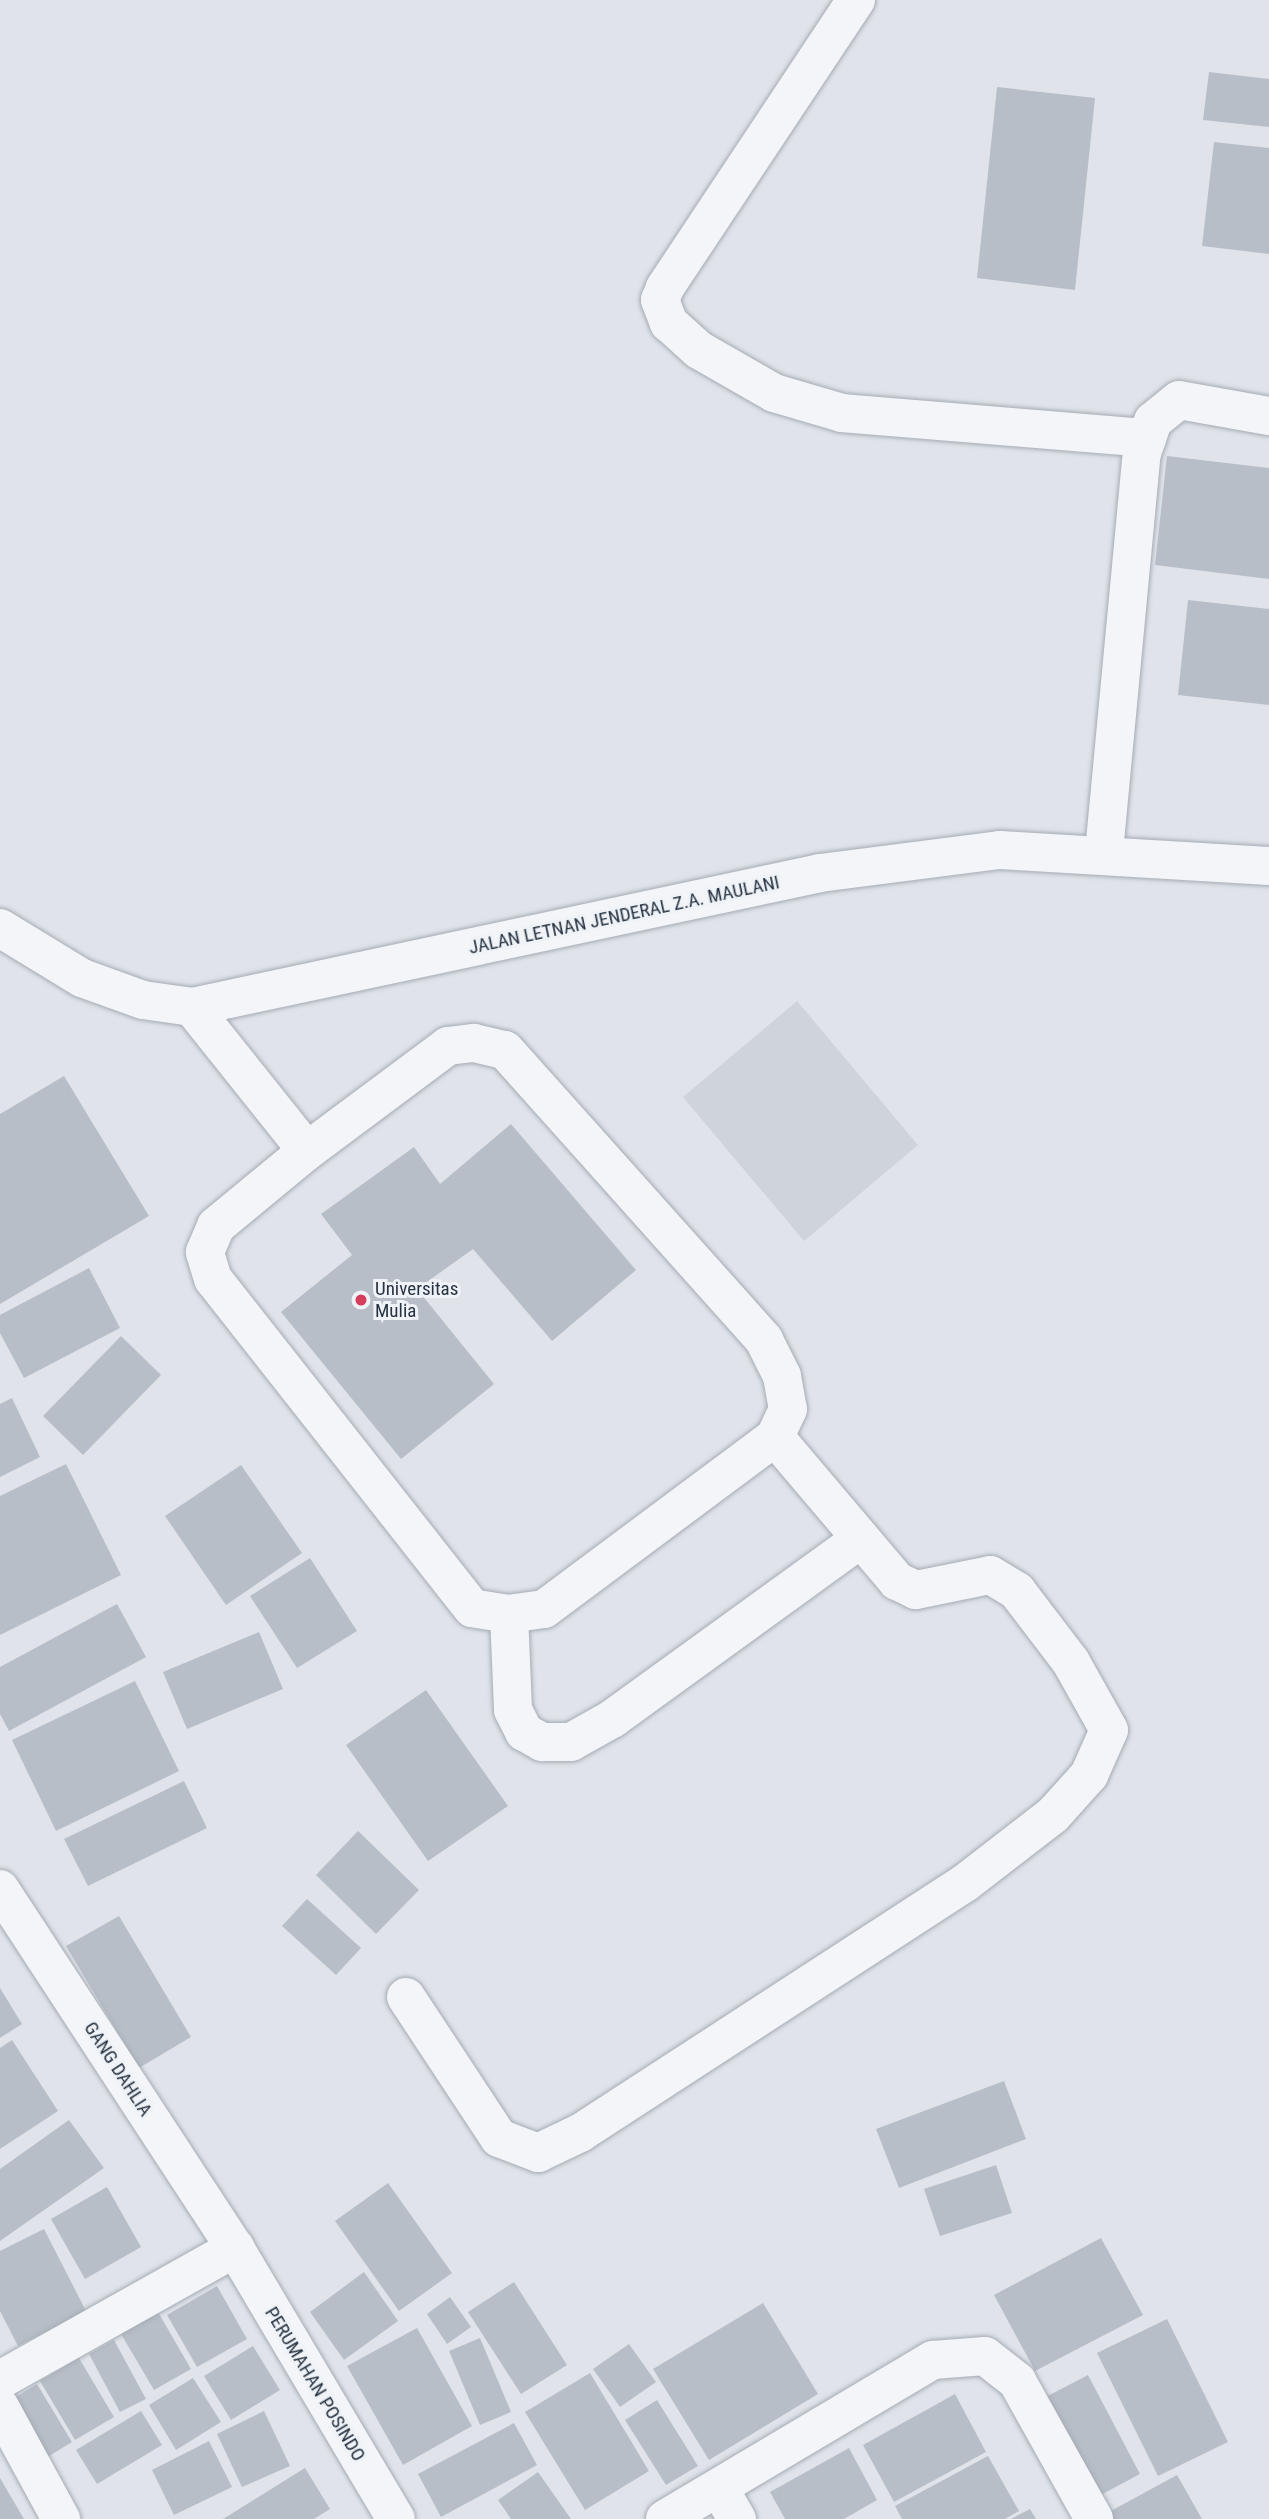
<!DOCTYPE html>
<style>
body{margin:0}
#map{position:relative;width:1269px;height:2519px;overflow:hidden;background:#e0e4ea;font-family:"Roboto Condensed",sans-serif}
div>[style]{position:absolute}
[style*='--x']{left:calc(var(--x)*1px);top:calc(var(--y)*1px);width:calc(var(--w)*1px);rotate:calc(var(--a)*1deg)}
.built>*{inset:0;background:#ced3dc}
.building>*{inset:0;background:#b7bec7}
.roads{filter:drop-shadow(0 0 2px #a5abb4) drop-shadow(0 0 2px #a5abb4)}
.minor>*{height:38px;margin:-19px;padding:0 19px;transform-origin:19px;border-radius:19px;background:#f3f5f8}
.dots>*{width:19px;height:19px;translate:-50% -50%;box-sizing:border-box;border:4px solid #eff3f7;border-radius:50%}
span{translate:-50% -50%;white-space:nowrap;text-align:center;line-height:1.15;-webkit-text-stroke:6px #eff3f7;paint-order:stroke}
.street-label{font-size:19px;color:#273342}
.poi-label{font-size:19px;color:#273342}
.left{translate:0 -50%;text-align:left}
</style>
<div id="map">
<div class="built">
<i style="clip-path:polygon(797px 1001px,918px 1145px,804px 1241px,683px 1097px)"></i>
</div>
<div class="building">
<i style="clip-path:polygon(1209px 72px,1269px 79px,1269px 127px,1203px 120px)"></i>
<i style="clip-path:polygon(997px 87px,1095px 98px,1075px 290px,977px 278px)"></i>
<i style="clip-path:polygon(1214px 142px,1269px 148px,1269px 254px,1202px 246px)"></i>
<i style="clip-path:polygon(1167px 456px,1269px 468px,1269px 579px,1155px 565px)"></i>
<i style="clip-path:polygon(1188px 600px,1269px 609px,1269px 705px,1178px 695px)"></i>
<i style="clip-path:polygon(64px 1076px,149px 1216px,0 1304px,0 1114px)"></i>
<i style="clip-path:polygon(511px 1124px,636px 1270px,552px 1341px,473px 1249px,417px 1289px,494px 1384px,401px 1459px,281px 1312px,352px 1255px,321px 1214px,414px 1147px,440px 1184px)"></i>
<i style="clip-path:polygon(89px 1268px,120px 1328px,24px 1378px,0 1333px,0 1315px)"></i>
<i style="clip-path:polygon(121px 1336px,161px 1375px,83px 1455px,43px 1416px)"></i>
<i style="clip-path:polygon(12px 1398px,40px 1457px,0 1477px,0 1404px)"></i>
<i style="clip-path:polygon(66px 1464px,121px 1575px,0 1635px,0 1496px)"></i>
<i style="clip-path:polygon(241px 1465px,302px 1553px,226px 1605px,165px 1516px)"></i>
<i style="clip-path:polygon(310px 1558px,357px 1631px,297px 1668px,250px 1596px)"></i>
<i style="clip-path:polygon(117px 1604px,146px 1657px,9px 1731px,0 1714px,0 1667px)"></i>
<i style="clip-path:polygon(259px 1632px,283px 1689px,187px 1729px,163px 1672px)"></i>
<i style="clip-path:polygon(135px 1681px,179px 1771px,56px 1831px,12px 1740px)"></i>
<i style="clip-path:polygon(426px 1690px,508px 1806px,428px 1861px,346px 1745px)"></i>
<i style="clip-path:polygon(184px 1781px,207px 1828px,88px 1886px,64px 1839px)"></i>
<i style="clip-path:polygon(358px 1831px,419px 1890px,376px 1934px,316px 1875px)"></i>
<i style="clip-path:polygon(307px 1899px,361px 1948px,336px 1975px,282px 1926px)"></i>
<i style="clip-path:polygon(119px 1916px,191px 2037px,139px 2068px,66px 1946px)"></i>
<i style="clip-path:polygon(0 1988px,22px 2024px,0 2038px)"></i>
<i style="clip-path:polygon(12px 2040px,58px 2111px,0 2149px,0 2048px)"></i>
<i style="clip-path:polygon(1004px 2081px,1026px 2139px,899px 2188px,876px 2129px)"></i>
<i style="clip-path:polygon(69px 2120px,104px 2168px,0 2241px,0 2169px)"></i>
<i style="clip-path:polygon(996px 2165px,1012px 2213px,940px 2236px,924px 2189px)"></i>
<i style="clip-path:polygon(388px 2183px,452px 2273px,399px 2311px,335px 2221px)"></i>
<i style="clip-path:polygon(107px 2187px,141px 2247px,85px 2279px,51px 2219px)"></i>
<i style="clip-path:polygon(44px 2229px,86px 2311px,18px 2346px,0 2311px,0 2251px)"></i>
<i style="clip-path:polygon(1101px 2238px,1143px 2315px,1035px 2371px,994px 2295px)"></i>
<i style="clip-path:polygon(364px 2272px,398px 2321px,344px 2360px,310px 2312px)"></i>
<i style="clip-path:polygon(514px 2282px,567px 2365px,521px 2394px,468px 2312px)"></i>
<i style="clip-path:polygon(217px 2286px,247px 2339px,197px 2367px,167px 2315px)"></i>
<i style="clip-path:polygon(450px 2297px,471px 2327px,447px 2344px,427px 2314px)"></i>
<i style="clip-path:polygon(763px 2303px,818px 2394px,709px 2460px,653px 2369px)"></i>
<i style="clip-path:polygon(158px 2312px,191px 2369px,154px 2390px,121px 2334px)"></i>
<i style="clip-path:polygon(1167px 2319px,1228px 2442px,1158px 2476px,1097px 2353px)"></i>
<i style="clip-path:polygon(417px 2328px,472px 2426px,403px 2465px,347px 2366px)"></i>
<i style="clip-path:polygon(480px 2338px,511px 2412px,480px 2425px,449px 2351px)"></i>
<i style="clip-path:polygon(114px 2340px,146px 2399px,120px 2412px,89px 2354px)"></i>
<i style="clip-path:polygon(629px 2344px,656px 2382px,620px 2407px,593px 2369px)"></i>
<i style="clip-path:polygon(253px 2346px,280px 2390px,231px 2420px,204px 2376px)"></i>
<i style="clip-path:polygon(79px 2358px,114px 2417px,75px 2440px,40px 2381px)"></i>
<i style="clip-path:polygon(590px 2373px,649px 2471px,585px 2510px,525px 2412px)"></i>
<i style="clip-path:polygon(1088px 2375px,1140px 2474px,1091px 2500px,1038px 2401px)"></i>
<i style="clip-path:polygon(193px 2378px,221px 2422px,176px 2450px,149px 2405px)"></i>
<i style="clip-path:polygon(37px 2384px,72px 2442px,46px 2458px,11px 2400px)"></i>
<i style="clip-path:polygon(955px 2394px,986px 2452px,894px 2502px,863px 2445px)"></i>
<i style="clip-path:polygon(657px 2400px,698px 2466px,666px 2485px,625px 2420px)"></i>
<i style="clip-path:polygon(141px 2411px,162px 2445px,97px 2484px,76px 2450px)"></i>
<i style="clip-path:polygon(264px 2411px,290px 2466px,242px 2487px,217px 2434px)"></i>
<i style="clip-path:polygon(514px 2423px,537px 2465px,441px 2517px,418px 2474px)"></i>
<i style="clip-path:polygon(209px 2441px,232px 2487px,174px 2515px,152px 2470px)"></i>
<i style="clip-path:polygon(849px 2448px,877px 2500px,844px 2519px,785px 2519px,770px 2492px)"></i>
<i style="clip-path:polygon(988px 2456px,1019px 2511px,1005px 2519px,902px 2519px,895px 2506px)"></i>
<i style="clip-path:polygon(305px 2468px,330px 2509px,314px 2519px,223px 2519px)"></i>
<i style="clip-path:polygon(538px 2472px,571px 2519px,511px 2519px,498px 2500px)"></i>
<i style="clip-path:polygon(1177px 2475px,1202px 2519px,1112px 2519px,1109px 2512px)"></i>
<i style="clip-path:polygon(0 2478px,24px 2519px,0 2519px)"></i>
<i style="clip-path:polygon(1030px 2509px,1036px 2519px,1011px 2519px)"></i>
</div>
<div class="roads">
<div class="minor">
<i style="--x:856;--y:0;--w:346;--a:123.6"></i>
<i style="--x:665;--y:288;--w:13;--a:113"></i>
<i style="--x:660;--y:300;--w:25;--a:69"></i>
<i style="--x:669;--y:323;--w:40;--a:42"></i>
<i style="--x:699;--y:350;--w:86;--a:29.8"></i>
<i style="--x:774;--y:393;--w:71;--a:16.4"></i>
<i style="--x:842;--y:413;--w:306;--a:4.7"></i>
<i style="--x:1104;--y:852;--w:401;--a:-84.6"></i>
<i style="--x:1142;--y:453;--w:34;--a:-71"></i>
<i style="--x:1153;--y:421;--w:33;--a:-39"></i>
<i style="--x:1179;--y:400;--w:91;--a:10.1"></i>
<i style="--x:0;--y:928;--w:96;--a:31.4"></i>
<i style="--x:82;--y:978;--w:65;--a:19.8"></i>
<i style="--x:143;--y:1000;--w:49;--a:8.1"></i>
<i style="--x:192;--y:1007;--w:642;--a:-12.04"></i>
<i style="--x:820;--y:873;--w:181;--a:-7.3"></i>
<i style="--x:1000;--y:850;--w:269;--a:3.4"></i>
<i style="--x:192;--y:1007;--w:184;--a:51.4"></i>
<i style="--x:474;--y:1043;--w:32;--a:13"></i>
<i style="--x:505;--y:1050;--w:389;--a:48.2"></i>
<i style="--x:764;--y:1340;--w:40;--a:63.4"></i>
<i style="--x:782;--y:1376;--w:34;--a:80"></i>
<i style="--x:788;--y:1409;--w:31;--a:115"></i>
<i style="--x:775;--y:1437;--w:288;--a:143.3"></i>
<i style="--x:544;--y:1609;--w:35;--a:172"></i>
<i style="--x:509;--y:1614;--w:37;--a:-171"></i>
<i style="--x:472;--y:1608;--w:419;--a:-128.2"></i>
<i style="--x:213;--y:1279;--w:28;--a:-107"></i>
<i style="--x:205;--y:1252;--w:28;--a:-67"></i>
<i style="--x:216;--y:1226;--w:118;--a:-39.5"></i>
<i style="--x:307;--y:1151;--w:176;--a:-36.7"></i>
<i style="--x:448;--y:1046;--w:26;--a:-7"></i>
<i style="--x:509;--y:1614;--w:96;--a:87.6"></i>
<i style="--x:513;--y:1710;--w:25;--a:63"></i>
<i style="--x:524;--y:1732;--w:21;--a:29"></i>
<i style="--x:542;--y:1742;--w:29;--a:0"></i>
<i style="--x:571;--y:1742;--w:47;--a:-29.3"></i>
<i style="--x:612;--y:1719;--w:307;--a:-35.9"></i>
<i style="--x:0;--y:1889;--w:429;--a:56.8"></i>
<i style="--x:235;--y:2248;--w:315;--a:59.3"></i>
<i style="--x:406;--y:1997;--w:169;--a:56.6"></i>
<i style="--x:499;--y:2138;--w:42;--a:21"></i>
<i style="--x:538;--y:2153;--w:47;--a:-25.5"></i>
<i style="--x:580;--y:2133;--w:459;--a:-33"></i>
<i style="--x:965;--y:1883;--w:111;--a:-37.7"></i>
<i style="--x:1053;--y:1815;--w:54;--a:-48"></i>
<i style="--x:1089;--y:1775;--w:49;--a:-66"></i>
<i style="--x:1109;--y:1730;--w:78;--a:-119.2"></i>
<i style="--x:1071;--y:1662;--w:89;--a:-127.3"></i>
<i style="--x:1017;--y:1591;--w:31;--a:-149"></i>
<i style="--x:990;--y:1575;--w:76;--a:168.5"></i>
<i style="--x:916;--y:1590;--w:21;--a:-155"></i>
<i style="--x:897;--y:1581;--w:189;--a:-130.3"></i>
<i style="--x:0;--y:2380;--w:270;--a:-29.3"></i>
<i style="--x:0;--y:2407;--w:128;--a:61.4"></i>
<i style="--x:719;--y:2488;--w:36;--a:60"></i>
<i style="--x:665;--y:2519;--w:312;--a:-30.7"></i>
<i style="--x:933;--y:2360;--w:52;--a:-4.4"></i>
<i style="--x:985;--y:2356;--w:41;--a:38"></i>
<i style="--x:1017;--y:2381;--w:158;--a:60.8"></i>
</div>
</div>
<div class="dots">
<i style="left:361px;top:1300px;background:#d63e5d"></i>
</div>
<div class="street-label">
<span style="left:624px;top:915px;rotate:-12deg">JALAN LETNAN JENDERAL Z.A. MAULANI</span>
<span style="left:118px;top:2069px;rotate:57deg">GANG DAHLIA</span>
<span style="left:315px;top:2384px;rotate:59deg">PERUMAHAN POSINDO</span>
</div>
<div class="poi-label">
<span class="left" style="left:375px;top:1300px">Universitas<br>Mulia</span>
</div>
</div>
